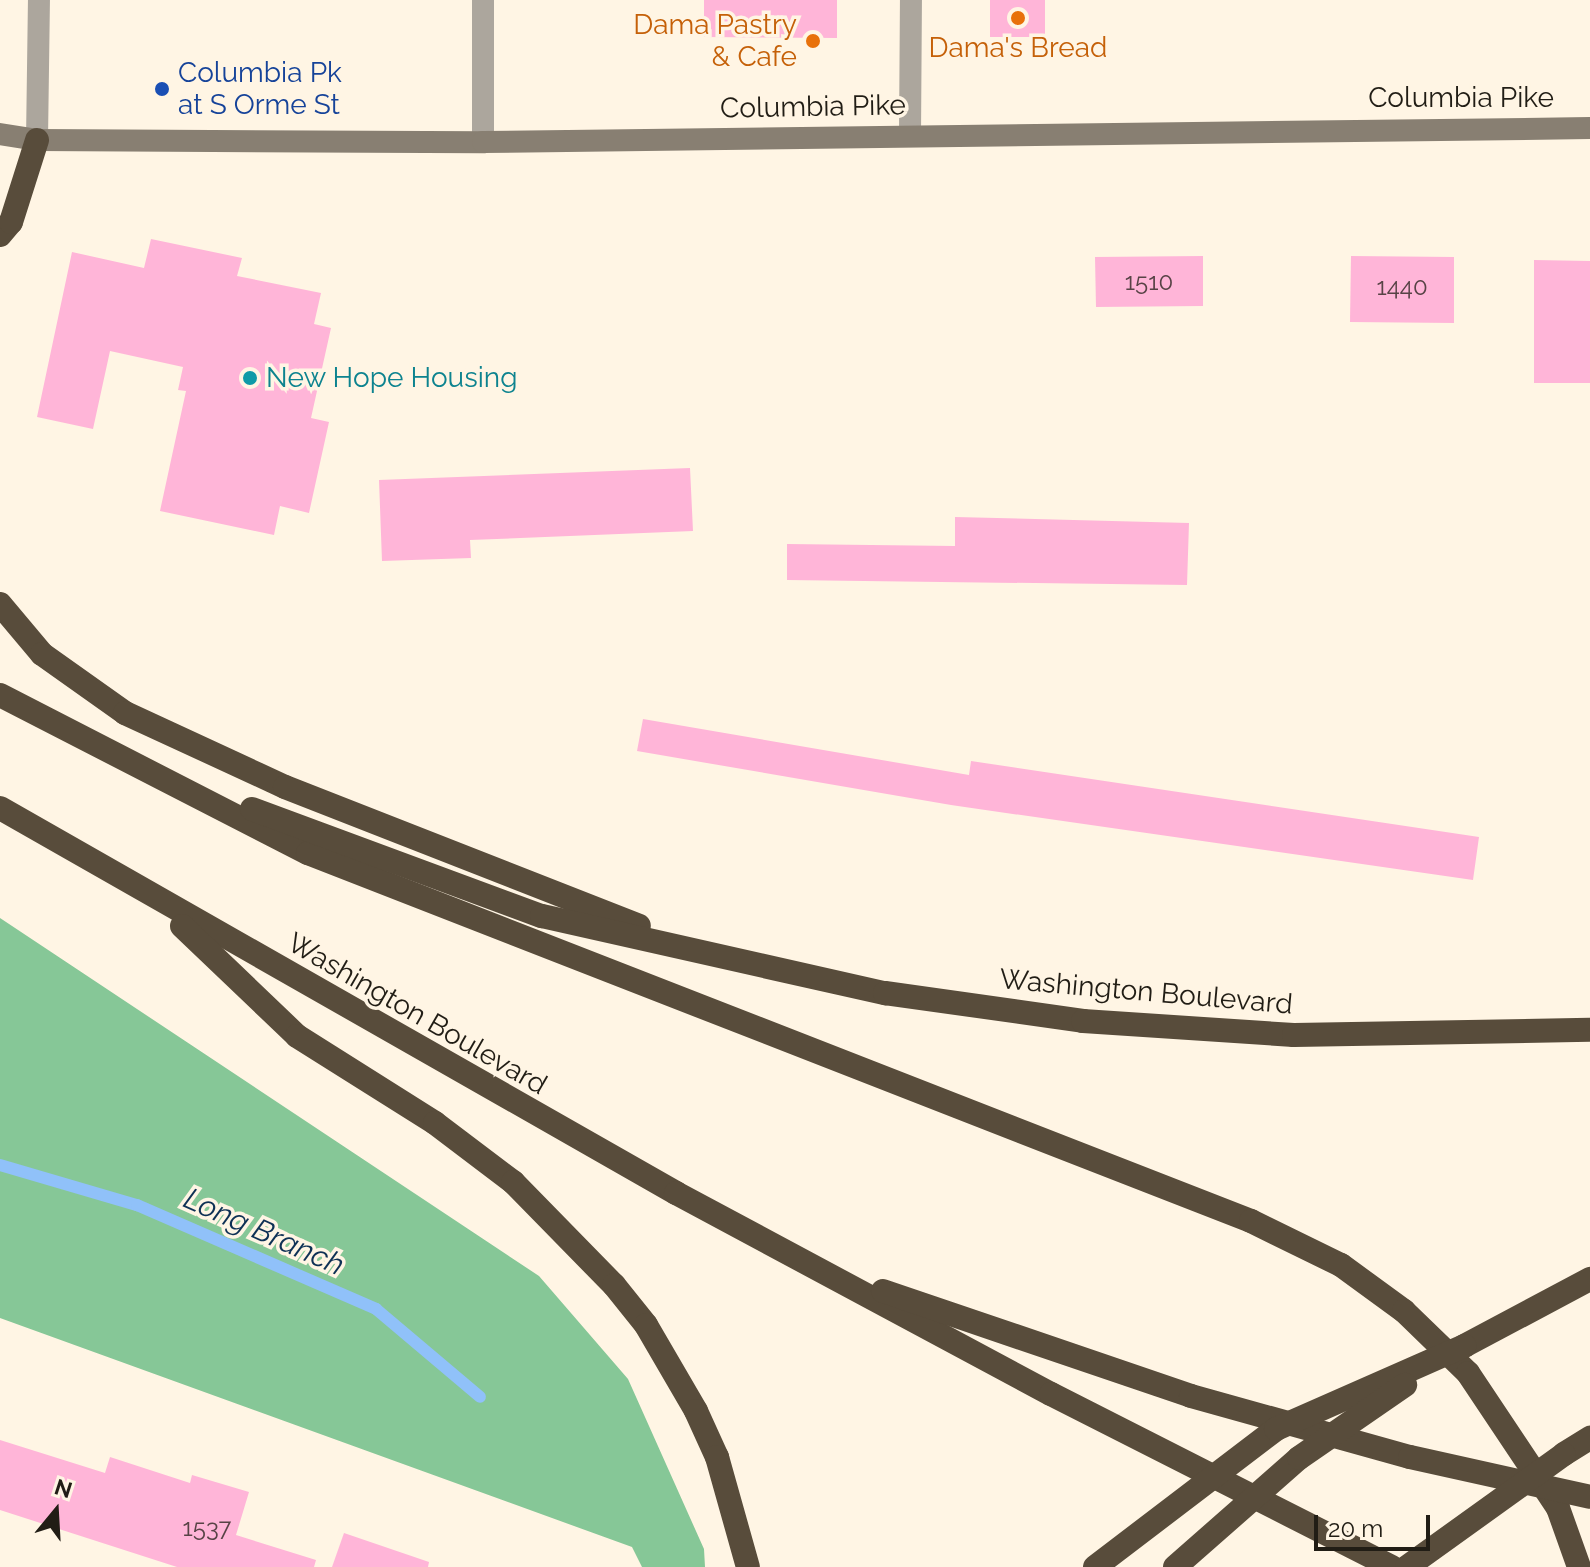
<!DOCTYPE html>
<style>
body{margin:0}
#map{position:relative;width:1590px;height:1567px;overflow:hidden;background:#fff5e4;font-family:Raleway,sans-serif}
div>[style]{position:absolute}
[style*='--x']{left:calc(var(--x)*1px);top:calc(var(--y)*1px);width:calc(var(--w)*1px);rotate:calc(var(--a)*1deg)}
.forest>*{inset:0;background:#86c797}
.stream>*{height:12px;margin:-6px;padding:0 6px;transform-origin:6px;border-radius:6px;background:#90c1f9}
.building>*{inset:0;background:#ffb5d8}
.minor>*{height:22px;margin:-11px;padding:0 11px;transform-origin:11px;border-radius:11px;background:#aca69d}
.tertiary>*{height:22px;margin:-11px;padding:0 11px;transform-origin:11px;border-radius:11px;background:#aca69d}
.secondary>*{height:22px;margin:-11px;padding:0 11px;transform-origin:11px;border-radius:11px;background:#887f72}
.motorway>*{height:24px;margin:-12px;padding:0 12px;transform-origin:12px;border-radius:12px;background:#584c3b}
.motorway-bridge>*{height:24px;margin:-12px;padding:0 12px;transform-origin:12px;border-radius:12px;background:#584c3b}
.dots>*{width:22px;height:22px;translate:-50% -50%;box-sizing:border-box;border:4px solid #fff5e4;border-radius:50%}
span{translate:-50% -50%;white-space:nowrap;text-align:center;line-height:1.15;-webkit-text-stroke:7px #fff5e4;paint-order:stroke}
.number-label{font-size:24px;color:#584346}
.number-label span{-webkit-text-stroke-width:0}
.food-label{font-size:28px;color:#c56008}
.right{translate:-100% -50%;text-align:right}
.transit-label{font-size:28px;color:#164399}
.left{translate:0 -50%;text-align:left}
.street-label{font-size:28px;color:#211d15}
.culture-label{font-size:28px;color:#0d838f}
.water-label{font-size:30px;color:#0e3155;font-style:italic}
.north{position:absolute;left:16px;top:1471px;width:80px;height:80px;-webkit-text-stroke:6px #fff5e4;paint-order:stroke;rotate:18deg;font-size:22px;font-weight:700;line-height:32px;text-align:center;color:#211d15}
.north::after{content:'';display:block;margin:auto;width:28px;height:36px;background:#211d15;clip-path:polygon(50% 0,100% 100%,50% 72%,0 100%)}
.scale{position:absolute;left:1314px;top:1515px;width:116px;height:36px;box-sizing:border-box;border:4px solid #211d15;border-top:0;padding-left:10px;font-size:24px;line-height:28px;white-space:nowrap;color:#211d15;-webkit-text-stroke:6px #fff5e4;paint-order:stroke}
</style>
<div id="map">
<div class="forest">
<i style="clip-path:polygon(0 918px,539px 1276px,628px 1379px,704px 1549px,705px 1567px,642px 1567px,632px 1547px,0 1318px)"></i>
</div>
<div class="stream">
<i style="--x:0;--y:1165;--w:143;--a:16.3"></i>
<i style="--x:137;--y:1205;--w:261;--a:23.5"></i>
<i style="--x:376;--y:1309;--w:136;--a:40.2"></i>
</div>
<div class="building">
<i style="clip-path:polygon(704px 0,837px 0,837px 38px,704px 37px)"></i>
<i style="clip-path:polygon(990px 0,1045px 0,1045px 37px,990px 37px)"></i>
<i style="clip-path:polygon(151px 239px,242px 258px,237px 276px,321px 293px,314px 324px,331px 328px,311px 418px,329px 422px,309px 513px,280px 506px,274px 535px,160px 511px,186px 391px,178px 390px,183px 367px,110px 351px,93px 429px,37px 417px,72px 252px,144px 268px)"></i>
<i style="clip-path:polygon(1203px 256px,1203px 306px,1096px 307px,1095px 257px)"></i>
<i style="clip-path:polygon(1351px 256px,1454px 257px,1454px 323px,1350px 322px)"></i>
<i style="clip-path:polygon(1534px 260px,1590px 261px,1590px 383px,1534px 383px)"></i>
<i style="clip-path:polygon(690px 468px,693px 531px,470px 540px,471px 558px,382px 561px,379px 480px)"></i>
<i style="clip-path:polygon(955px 517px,1189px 523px,1187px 585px,787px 580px,787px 544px,955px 546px)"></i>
<i style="clip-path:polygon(643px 719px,969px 775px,971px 761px,1479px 837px,1473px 880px,951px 805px,637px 751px)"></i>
<i style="clip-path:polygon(0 1440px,105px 1473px,110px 1457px,190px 1483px,192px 1475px,249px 1492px,236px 1535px,316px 1560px,314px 1567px,177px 1567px,0 1510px)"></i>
<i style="clip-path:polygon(344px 1533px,429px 1562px,428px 1567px,332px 1567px)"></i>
</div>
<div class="minor">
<i style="--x:910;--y:136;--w:136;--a:-89.6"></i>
<i style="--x:483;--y:142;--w:142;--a:-90"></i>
</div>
<div class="tertiary">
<i style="--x:37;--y:140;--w:140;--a:-89.2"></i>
</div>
<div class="secondary">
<i style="--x:0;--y:134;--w:37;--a:9"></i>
<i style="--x:37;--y:140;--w:446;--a:0.3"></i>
<i style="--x:483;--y:142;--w:1107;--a:-0.72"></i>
</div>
<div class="motorway">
<i style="--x:0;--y:235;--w:17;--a:-50"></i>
<i style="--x:11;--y:222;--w:86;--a:-72.4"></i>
<i style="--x:0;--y:604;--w:65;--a:50"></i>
<i style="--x:42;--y:654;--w:102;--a:35.4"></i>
<i style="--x:125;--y:713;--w:176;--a:24.8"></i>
<i style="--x:285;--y:787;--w:380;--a:21.4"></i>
<i style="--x:0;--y:695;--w:346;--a:27.2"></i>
<i style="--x:308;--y:853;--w:1012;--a:21.32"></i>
<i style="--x:1251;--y:1221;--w:100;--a:26.1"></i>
<i style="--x:1341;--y:1265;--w:78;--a:36.1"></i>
<i style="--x:1404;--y:1311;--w:89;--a:44.1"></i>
<i style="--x:1468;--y:1373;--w:162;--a:56.3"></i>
<i style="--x:1558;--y:1508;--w:63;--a:70.4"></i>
<i style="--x:0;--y:808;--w:778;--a:29.66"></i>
<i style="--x:676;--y:1193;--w:425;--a:28.2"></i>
<i style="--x:1051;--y:1394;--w:382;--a:26.9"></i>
<i style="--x:252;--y:809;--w:309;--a:20.3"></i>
<i style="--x:542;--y:916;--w:352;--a:12.7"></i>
<i style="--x:885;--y:993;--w:200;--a:8"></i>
<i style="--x:1083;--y:1021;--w:211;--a:3.8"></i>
<i style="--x:1294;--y:1035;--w:296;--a:-1"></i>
<i style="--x:182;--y:926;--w:159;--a:43.7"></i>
<i style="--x:297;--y:1036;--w:163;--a:32.2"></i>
<i style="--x:435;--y:1123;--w:98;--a:37.1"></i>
<i style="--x:513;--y:1182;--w:144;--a:45.6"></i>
<i style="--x:614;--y:1285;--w:51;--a:51.3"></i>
<i style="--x:646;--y:1325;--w:99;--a:59.8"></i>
<i style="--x:696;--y:1411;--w:51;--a:65.5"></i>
<i style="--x:717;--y:1457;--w:114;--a:74.3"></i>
<i style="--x:883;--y:1291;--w:325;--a:18.8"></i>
<i style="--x:1191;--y:1396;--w:227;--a:15.6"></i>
<i style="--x:1464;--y:1346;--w:143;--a:-28"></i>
<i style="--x:1564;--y:1454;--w:31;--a:-32"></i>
</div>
<div class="motorway-bridge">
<i style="--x:1410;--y:1457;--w:184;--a:12.5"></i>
<i style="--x:1095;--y:1567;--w:228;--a:-37.3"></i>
<i style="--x:1276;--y:1429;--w:206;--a:-23.8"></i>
<i style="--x:1175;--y:1567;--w:165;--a:-41.3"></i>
<i style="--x:1299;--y:1458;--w:129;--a:-34.6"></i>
<i style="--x:1407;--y:1567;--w:193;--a:-35.7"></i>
</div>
<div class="dots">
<i style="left:1018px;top:18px;background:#e8710a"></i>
<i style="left:813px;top:41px;background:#e8710a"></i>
<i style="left:162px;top:89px;background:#1a4fb4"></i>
<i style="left:250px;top:378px;background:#0f9aa8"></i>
</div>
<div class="number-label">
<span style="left:1149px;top:282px">1510</span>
<span style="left:1402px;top:287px">1440</span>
<span style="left:207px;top:1528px">1537</span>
</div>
<div class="food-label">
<span class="right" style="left:797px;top:41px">Dama Pastry<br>&amp; Cafe</span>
<span style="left:1018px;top:48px">Dama's Bread</span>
</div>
<div class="transit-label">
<span class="left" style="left:178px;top:89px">Columbia Pk<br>at S Orme St</span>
</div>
<div class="street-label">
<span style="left:1461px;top:98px">Columbia Pike</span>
<span style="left:813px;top:107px;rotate:-1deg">Columbia Pike</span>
<span style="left:1146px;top:992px;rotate:5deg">Washington Boulevard</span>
<span style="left:417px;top:1014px;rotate:30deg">Washington Boulevard</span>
</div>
<div class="culture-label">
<span class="left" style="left:266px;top:378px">New Hope Housing</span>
</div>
<div class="water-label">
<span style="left:264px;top:1232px;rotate:24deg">Long Branch</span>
</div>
<div class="north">N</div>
<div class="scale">20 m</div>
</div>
